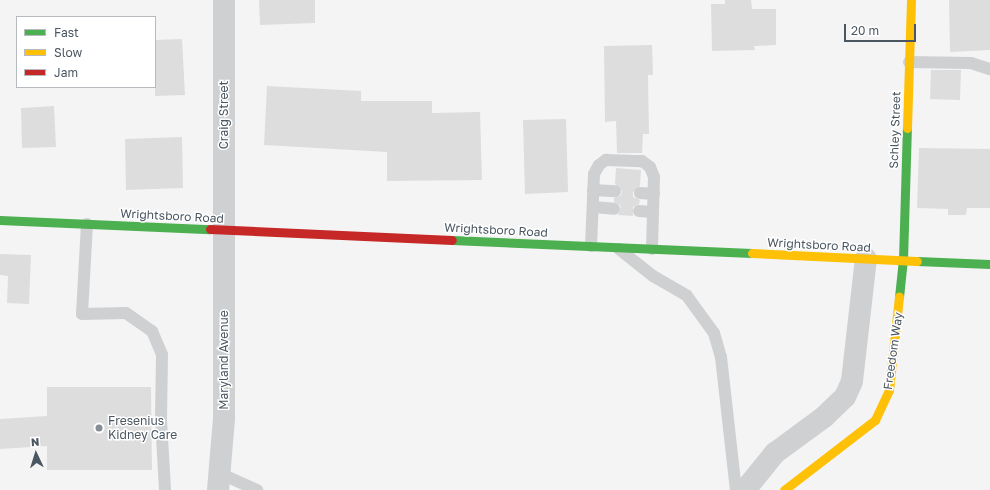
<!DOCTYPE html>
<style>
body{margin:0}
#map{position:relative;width:990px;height:490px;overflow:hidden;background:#f4f4f4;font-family:"Golos Text",sans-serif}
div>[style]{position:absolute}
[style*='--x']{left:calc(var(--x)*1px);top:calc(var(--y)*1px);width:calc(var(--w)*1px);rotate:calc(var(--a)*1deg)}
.building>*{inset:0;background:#ddddde}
.lane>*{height:12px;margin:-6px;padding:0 6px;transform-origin:6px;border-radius:6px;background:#ced0d2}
.street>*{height:22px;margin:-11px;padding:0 11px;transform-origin:11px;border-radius:11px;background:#ced0d2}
.fast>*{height:9px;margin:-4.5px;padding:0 4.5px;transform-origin:4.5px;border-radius:4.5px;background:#4caf50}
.slow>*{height:9px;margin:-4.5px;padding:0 4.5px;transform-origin:4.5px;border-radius:4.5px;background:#ffc107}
.jam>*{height:9px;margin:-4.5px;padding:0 4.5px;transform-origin:4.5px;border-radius:4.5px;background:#c62828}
.dots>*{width:11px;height:11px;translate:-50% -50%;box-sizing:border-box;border:2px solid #fff;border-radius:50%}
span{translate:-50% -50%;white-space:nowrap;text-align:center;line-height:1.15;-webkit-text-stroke:3px #fff;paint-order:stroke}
.street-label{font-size:12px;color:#4a5661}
.poi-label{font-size:12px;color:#4a5661}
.left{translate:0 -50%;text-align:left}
.legend{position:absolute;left:16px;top:16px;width:140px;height:72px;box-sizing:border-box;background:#fff;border:1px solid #b7bbc0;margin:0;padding:5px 7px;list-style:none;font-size:12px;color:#4a5661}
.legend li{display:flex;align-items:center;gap:8px;height:20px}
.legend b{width:20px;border:1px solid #b7bbc0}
.north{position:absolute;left:16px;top:434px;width:40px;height:40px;-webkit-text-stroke:3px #fff;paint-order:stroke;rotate:356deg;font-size:11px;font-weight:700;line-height:16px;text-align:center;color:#4a5661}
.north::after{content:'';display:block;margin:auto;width:14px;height:18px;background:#4a5661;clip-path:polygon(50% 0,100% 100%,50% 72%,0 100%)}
.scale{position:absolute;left:844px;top:24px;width:72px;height:18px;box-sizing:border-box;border:2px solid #4a5661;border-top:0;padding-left:5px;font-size:12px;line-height:14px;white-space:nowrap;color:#4a5661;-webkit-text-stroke:3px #fff;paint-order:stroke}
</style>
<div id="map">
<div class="building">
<i style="clip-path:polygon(259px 0,315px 0,315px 23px,260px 25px)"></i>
<i style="clip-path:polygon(725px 0,751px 0,752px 9px,776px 9px,776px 45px,754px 46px,755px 50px,712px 51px,711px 4px,725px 4px)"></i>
<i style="clip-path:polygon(949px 0,990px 0,990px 50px,950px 52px)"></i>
<i style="clip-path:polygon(182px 39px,185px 95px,155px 96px,155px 40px)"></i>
<i style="clip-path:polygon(652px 45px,653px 75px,648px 75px,649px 134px,643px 134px,642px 153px,617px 153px,616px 121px,605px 122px,604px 46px)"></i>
<i style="clip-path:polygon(931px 70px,961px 70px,960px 100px,930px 99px)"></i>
<i style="clip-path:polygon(267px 86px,361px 91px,361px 101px,432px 101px,432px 113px,480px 112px,482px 180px,387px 181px,387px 152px,264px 145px)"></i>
<i style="clip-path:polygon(54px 106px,56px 147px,22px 148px,21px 108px)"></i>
<i style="clip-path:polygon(566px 119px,568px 192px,525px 194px,523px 120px)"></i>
<i style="clip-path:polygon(182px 137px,183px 188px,126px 190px,125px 139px)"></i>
<i style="clip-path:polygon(919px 148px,990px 149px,990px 208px,967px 208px,966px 215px,948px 215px,948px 209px,917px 208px)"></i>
<i style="clip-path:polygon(616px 168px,641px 170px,640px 186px,633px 192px,633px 197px,640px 200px,639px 204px,633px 207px,633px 216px,618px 215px,621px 206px,614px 202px,614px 198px,621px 195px,622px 191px,615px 184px)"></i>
<i style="clip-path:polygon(0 254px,31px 255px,29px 304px,7px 303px,8px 276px,0 275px)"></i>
<i style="clip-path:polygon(47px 387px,151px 387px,152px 470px,47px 470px,47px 446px,0 449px,0 419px,47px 416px)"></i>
</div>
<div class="lane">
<i style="--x:909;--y:62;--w:62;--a:0.9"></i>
<i style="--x:971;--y:63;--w:20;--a:18"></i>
<i style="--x:593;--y:190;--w:22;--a:3"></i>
<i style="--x:640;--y:193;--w:14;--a:4"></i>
<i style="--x:593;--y:207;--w:21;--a:5"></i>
<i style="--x:639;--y:211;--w:14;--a:4"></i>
<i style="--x:87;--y:224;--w:90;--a:93.2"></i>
<i style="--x:82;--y:314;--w:44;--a:-1.3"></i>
<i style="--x:126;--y:313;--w:32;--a:35"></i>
<i style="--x:152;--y:331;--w:26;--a:67"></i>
<i style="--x:162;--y:355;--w:65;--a:90.9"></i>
<i style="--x:161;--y:420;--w:70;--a:86.7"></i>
<i style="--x:591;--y:246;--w:72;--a:-87.6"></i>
<i style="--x:594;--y:174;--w:10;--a:-61"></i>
<i style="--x:599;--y:165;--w:9;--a:-36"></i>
<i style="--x:606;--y:160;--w:36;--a:2"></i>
<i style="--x:642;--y:161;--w:10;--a:37"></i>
<i style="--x:650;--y:167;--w:11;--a:68"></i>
<i style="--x:654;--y:177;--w:72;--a:91.6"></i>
<i style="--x:619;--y:249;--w:43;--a:38.5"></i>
<i style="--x:653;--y:276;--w:39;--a:30"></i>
<i style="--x:687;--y:296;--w:46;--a:53.9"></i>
<i style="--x:714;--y:333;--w:25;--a:74"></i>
<i style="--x:721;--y:357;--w:134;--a:83.6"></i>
<i style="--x:219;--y:473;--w:42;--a:24.1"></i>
</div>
<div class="street">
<i style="--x:218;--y:490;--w:72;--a:-85.2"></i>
<i style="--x:224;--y:418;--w:418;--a:-90"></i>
<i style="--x:745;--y:490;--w:48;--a:-51"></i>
<i style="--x:775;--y:453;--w:61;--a:-36.3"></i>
<i style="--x:824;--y:417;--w:29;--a:-44"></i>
<i style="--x:845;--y:397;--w:17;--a:-66"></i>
<i style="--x:852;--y:381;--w:123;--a:-83.5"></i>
</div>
<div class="fast">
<i style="--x:0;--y:220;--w:210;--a:2.5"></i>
<i style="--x:452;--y:240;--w:300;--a:2.5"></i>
<i style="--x:917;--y:261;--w:73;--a:2.4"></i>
<i style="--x:899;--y:297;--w:37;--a:-84"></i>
<i style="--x:903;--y:260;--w:132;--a:-88.3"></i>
</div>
<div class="slow">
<i style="--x:907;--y:128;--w:128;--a:-88.2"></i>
<i style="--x:752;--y:253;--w:165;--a:2.8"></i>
<i style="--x:784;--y:490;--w:115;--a:-37.6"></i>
<i style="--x:875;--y:420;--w:33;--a:-65"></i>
<i style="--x:889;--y:390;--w:94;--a:-83.9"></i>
</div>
<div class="jam">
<i style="--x:210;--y:229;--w:242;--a:2.6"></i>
</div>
<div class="dots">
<i style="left:99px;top:428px;background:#868d94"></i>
</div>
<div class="street-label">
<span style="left:224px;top:115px;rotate:-90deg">Craig Street</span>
<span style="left:895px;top:130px;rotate:-88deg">Schley Street</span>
<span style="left:172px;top:216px;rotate:3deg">Wrightsboro Road</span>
<span style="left:496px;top:230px;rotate:3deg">Wrightsboro Road</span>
<span style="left:819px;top:245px;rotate:3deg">Wrightsboro Road</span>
<span style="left:893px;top:351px;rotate:-82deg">Freedom Way</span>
<span style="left:224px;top:360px;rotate:-90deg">Maryland Avenue</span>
</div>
<div class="poi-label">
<span class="left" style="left:108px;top:428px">Fresenius<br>Kidney Care</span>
</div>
<ul class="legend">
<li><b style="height:5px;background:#4caf50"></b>Fast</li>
<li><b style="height:5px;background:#ffc107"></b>Slow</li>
<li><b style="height:5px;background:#c62828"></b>Jam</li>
</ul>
<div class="north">N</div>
<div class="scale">20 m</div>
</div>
